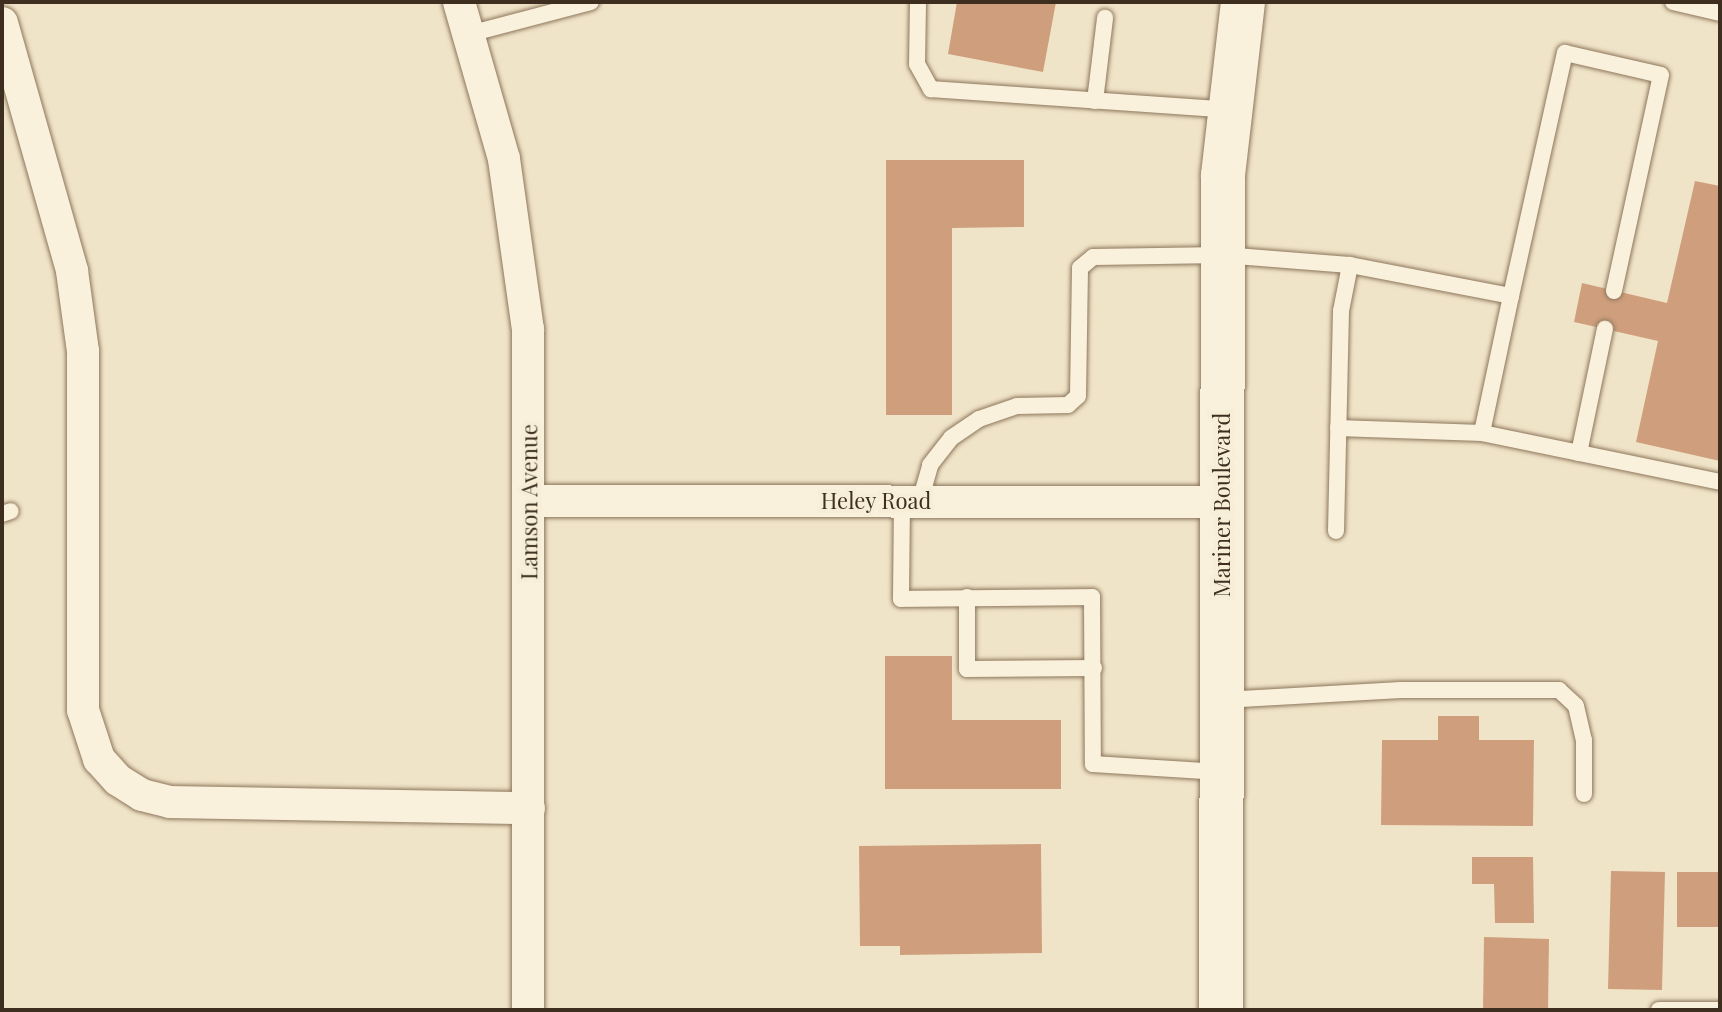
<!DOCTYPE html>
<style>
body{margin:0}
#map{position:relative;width:1722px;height:1012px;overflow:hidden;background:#f0e4c8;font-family:"Playfair Display",serif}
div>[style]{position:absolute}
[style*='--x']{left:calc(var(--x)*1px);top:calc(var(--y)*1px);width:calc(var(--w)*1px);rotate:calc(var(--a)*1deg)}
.building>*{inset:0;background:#cf9f7d}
.roads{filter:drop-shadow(0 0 2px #8d765c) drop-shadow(0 0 2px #8d765c)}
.service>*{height:16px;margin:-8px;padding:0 8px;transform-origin:8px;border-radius:8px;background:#faf1dc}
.minor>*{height:32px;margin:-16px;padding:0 16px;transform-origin:16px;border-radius:16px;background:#faf1dc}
.secondary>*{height:44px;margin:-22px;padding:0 22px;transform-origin:22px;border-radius:22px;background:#faf1dc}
span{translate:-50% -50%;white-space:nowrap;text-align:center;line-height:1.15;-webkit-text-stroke:8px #f7eed8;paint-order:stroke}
.street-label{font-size:22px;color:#3d2e20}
.frame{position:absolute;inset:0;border:4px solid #3d2e20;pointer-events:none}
</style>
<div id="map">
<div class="building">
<i style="clip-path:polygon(957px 2px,1056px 2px,1043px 72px,948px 54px)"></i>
<i style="clip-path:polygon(886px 160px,1024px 160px,1024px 227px,952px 228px,952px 415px,886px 415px)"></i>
<i style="clip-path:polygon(1695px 181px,1720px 186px,1720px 461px,1636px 442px,1658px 341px,1574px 322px,1582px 283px,1667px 303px)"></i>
<i style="clip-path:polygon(885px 656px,952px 656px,952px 720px,1061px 720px,1061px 789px,885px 789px)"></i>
<i style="clip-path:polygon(1438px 716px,1479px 716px,1479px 740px,1534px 740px,1533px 826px,1381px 825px,1382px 740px,1438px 740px)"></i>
<i style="clip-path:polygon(1041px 844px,1042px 953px,900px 955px,900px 946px,860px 946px,859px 846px)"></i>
<i style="clip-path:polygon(1472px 857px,1533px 857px,1534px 923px,1495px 923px,1494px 884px,1472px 884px)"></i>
<i style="clip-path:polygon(1611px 871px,1665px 872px,1662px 990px,1608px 989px)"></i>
<i style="clip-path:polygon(1677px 872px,1720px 872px,1720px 927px,1677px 927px)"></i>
<i style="clip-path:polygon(1484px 937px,1549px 939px,1548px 1010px,1483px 1010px)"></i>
</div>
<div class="roads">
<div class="service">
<i style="--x:918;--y:2;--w:62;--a:90.9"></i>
<i style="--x:917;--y:64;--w:29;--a:61"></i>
<i style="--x:931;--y:89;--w:298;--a:4"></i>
<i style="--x:1673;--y:2;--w:48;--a:13.2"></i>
<i style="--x:469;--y:34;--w:126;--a:-14.7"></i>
<i style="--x:1095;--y:101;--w:84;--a:-83.1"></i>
<i style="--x:1511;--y:296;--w:249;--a:-77.5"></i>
<i style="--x:1565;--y:53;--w:98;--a:12.9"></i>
<i style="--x:1661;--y:75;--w:221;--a:102.3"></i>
<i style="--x:1338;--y:428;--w:144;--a:2"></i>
<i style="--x:1579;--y:453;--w:127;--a:-78.2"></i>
<i style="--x:902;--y:501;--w:98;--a:90.6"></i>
<i style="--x:901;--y:599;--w:191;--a:-0.6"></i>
<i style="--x:1092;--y:597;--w:167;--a:89.7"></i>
<i style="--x:1093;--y:764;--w:127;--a:3.6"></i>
<i style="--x:920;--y:501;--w:37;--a:-74"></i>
<i style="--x:930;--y:465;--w:34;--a:-52"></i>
<i style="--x:951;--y:438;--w:34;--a:-34"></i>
<i style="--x:979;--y:419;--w:40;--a:-18.9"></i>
<i style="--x:1017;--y:406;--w:51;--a:-1.1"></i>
<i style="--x:1068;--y:405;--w:13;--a:-42"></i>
<i style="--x:1078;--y:396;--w:128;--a:-89.1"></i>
<i style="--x:1080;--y:268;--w:17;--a:-40"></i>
<i style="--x:1093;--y:257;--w:130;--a:-0.9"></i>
<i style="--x:1223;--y:255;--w:127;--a:4.5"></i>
<i style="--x:1350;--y:265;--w:164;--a:10.9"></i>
<i style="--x:1511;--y:296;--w:140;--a:102"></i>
<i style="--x:1482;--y:433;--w:243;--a:11.6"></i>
<i style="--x:2;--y:514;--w:9;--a:-18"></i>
<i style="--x:1336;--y:531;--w:220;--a:-88.7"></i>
<i style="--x:1341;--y:311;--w:47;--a:-78.9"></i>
<i style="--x:967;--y:597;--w:72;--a:90"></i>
<i style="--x:967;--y:669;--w:127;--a:-0.5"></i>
<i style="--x:1223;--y:700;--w:178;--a:-3.2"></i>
<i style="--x:1401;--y:690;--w:158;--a:0"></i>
<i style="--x:1559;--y:690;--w:23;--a:43"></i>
<i style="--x:1576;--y:706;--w:35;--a:77"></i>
<i style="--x:1584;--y:740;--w:54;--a:90"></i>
<i style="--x:1659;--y:1010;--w:61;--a:0"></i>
</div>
<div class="minor">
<i style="--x:459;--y:2;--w:163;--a:74"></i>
<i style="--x:504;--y:159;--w:172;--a:82"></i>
<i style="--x:528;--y:329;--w:681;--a:90"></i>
<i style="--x:2;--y:23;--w:258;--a:74.2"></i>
<i style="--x:72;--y:271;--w:81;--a:82.2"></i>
<i style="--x:83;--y:351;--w:359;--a:90"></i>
<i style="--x:83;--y:710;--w:52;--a:71.9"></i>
<i style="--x:99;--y:759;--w:28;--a:48"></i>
<i style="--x:118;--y:780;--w:28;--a:32"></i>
<i style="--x:142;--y:795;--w:29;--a:14"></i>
<i style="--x:170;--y:802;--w:359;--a:1"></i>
<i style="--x:529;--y:501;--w:693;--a:0.08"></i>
</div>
<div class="secondary">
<i style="--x:1221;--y:1010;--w:835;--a:-89.86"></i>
<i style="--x:1223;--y:175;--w:174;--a:-83.4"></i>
</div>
</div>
<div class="street-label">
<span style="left:876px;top:501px">Heley Road</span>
<span style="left:529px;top:502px;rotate:-90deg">Lamson Avenue</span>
<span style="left:1222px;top:505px;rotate:-90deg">Mariner Boulevard</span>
</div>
<div class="frame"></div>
</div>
